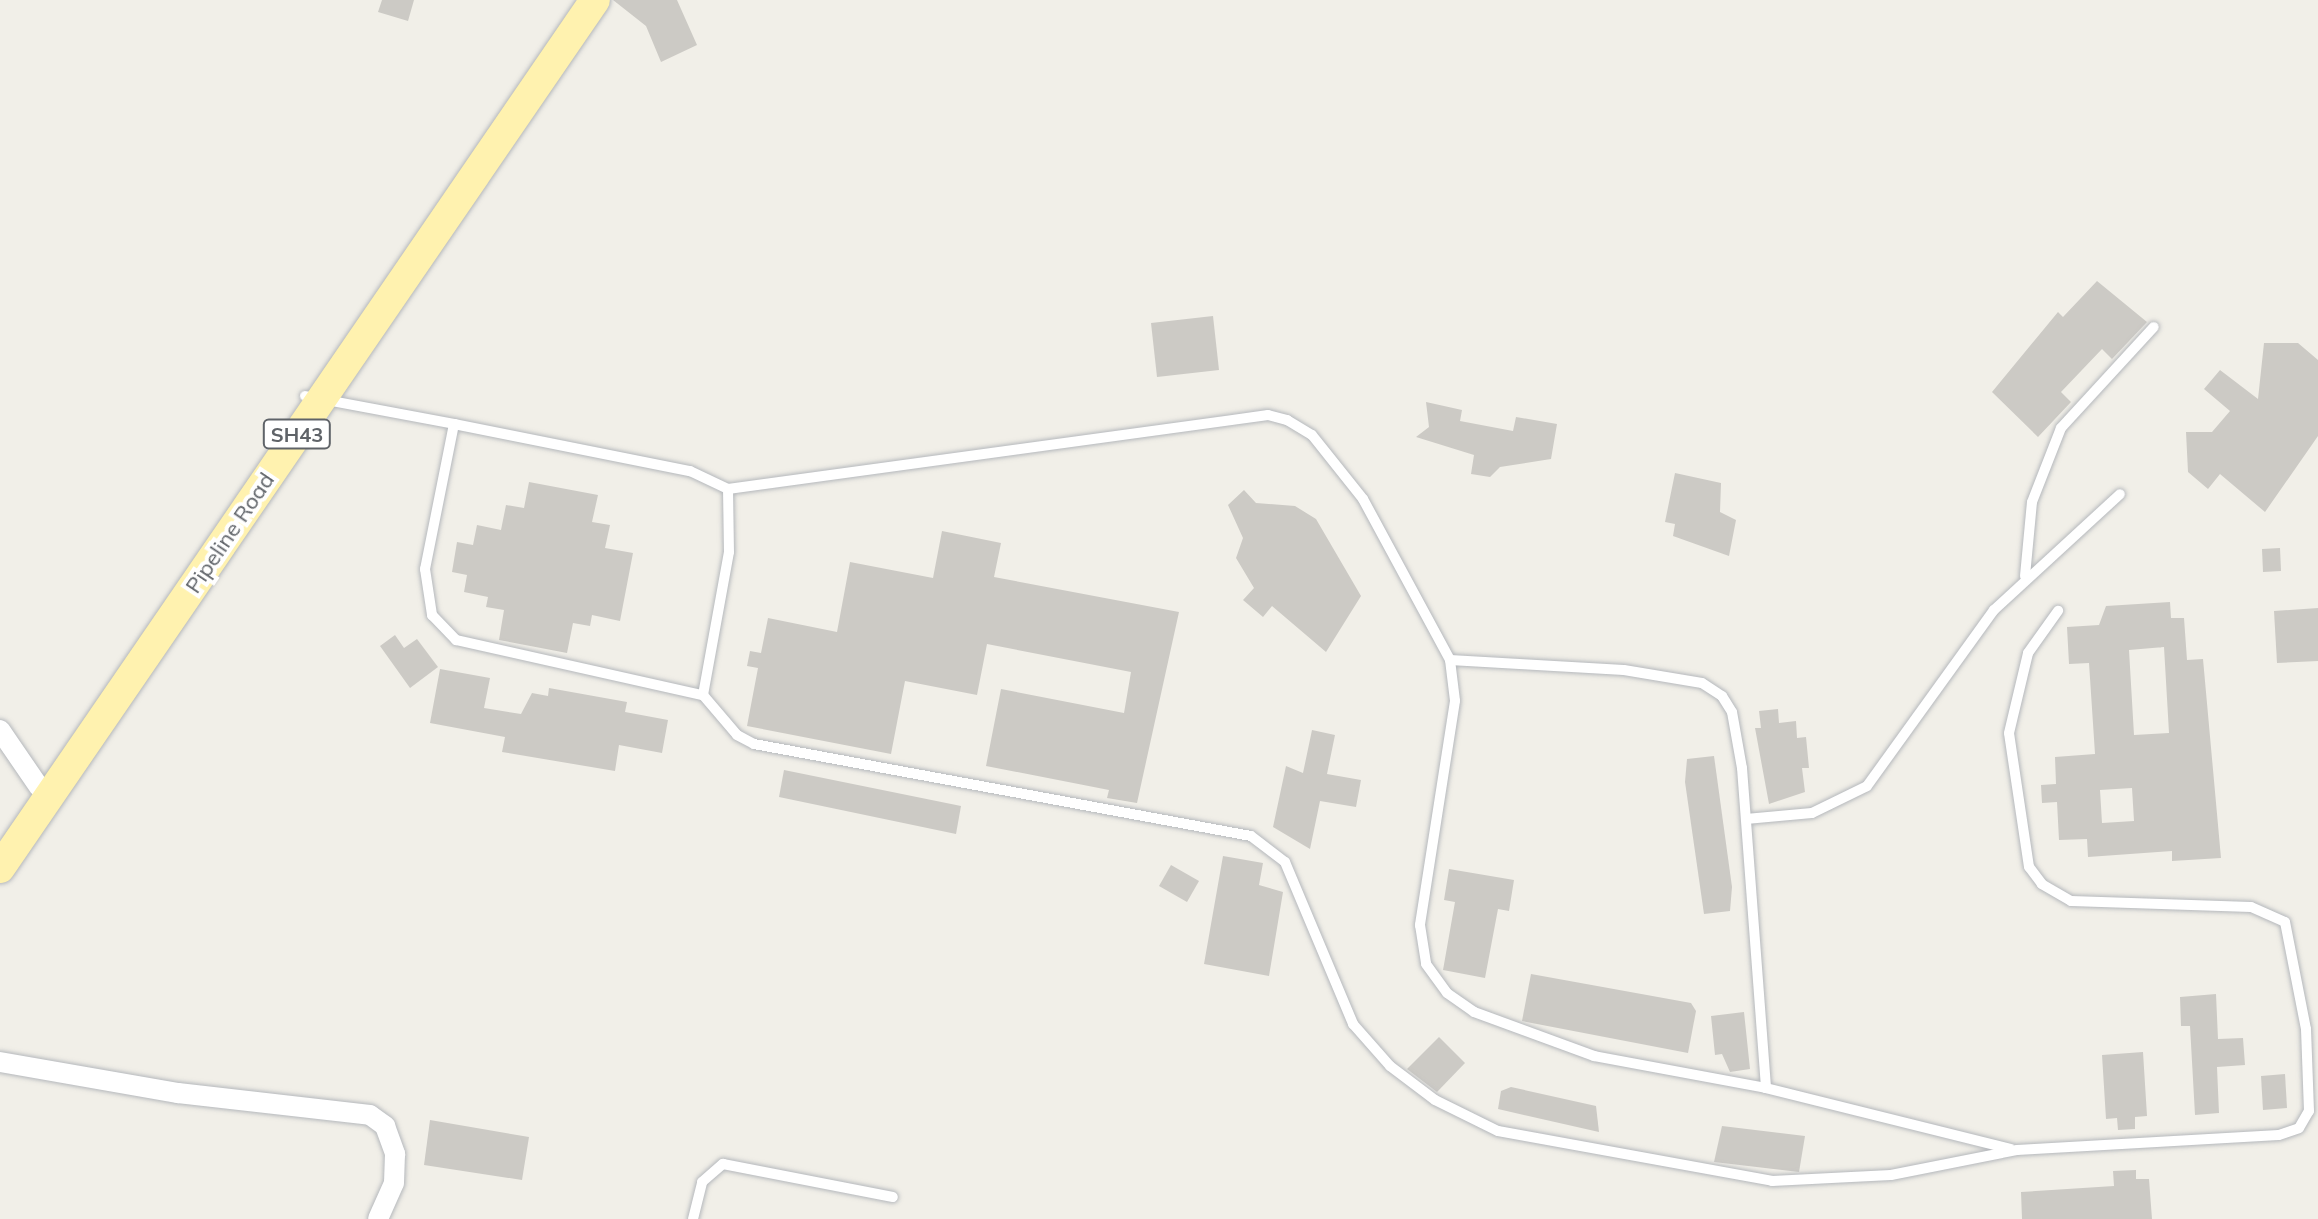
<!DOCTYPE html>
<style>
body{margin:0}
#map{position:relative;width:2318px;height:1219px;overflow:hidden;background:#f1efe8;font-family:Mulish,sans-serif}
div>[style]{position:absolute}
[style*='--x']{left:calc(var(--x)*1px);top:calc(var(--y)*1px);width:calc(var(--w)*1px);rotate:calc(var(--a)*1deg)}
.building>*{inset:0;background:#cccac5}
.roads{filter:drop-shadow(0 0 2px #b5b8bc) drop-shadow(0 0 2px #b5b8bc)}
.service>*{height:10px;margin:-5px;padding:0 5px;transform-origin:5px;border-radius:5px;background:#fff}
.minor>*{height:20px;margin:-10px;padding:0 10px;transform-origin:10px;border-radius:10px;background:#fff}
.primary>*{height:30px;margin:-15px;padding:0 15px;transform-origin:15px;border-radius:15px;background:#fff2af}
span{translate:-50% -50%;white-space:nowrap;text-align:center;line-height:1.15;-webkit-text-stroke:8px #fff;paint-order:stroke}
.shield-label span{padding:2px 6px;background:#fff;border:2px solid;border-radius:6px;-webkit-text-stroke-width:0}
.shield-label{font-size:20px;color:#5f6368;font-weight:700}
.street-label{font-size:22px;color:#5f6368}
</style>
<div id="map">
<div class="building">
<i style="clip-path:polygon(382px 0,414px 0,408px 21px,378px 12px)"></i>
<i style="clip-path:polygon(613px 0,677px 0,697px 45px,661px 62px,646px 26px)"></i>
<i style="clip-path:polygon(2097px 281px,2147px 322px,2112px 359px,2102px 349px,2061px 392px,2071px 402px,2038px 437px,1992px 392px,2058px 312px,2063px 317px)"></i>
<i style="clip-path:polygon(1213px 316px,1219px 370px,1157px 377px,1151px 323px)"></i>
<i style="clip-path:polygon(2264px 343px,2298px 343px,2318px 360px,2318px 436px,2265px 512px,2220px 474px,2208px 489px,2188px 472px,2186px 432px,2212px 432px,2230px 411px,2204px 389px,2220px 370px,2258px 399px)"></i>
<i style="clip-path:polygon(1426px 402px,1462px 410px,1460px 421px,1513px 431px,1516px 417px,1557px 424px,1551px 459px,1500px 467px,1490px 477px,1471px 474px,1474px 455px,1416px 437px,1429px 427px)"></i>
<i style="clip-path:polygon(1675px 473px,1721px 483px,1720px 512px,1736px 520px,1729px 556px,1673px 536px,1675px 524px,1665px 522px)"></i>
<i style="clip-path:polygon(529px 482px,598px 495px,592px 522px,610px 525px,605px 548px,633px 553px,620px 621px,592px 615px,590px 626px,573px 623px,567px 653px,499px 640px,504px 610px,486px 607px,488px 597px,464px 592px,467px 575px,452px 572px,457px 542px,473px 545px,477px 525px,501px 530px,506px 505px,524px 508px)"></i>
<i style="clip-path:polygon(1244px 490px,1256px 503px,1295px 506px,1316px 519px,1361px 596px,1326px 652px,1272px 606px,1263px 617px,1243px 600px,1254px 588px,1236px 558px,1243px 538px,1228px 505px)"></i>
<i style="clip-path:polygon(942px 531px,1001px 543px,994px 577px,1179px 612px,1137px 803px,1107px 798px,1109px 790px,986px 766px,1001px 689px,1124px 713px,1131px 672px,987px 644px,977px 695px,905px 681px,891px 754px,747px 726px,758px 668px,747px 666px,750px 651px,761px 653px,768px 618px,837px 632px,850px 562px,933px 578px)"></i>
<i style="clip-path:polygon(2280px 548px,2281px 571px,2263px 572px,2262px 549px)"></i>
<i style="clip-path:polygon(evenodd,2170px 602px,2171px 618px,2184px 618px,2187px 660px,2203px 659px,2221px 858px,2172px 861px,2172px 851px,2088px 857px,2087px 839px,2059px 840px,2057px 802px,2042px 803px,2041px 785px,2056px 784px,2055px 757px,2095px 754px,2089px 663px,2069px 664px,2067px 627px,2099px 625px,2106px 606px,2170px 602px,2164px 647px,2169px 733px,2134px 735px,2129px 650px,2164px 647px,2170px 602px,2132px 788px,2134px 821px,2102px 823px,2100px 790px,2132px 788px)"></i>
<i style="clip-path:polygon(2318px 608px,2318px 661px,2277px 663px,2274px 611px)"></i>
<i style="clip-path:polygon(395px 635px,404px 648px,417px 639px,438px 667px,410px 688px,380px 646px)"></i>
<i style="clip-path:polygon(440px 669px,490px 678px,484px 708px,521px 714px,532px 693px,548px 696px,549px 688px,627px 702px,625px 712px,668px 720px,662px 753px,619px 745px,615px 771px,502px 752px,505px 737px,430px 723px)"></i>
<i style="clip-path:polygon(1778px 709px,1779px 723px,1796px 721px,1797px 738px,1806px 737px,1809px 768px,1802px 768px,1805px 792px,1769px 804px,1755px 728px,1761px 728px,1759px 711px)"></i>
<i style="clip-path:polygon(1312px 730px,1335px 735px,1327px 774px,1361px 780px,1356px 807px,1320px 801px,1310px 849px,1273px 827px,1286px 766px,1303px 773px)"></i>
<i style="clip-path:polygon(1714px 756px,1732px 887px,1730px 911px,1704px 914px,1685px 782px,1687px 759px)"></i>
<i style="clip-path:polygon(784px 770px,961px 806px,956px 834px,779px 797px)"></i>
<i style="clip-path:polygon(1223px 856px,1263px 863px,1259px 885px,1283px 892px,1269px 976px,1204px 964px)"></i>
<i style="clip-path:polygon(1171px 865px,1199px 881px,1187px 902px,1159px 886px)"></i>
<i style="clip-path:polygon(1449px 869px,1514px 880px,1509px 911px,1498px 909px,1485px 978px,1443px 970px,1455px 902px,1444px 900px)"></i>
<i style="clip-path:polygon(1531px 974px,1691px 1003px,1696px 1011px,1688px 1053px,1522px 1021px)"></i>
<i style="clip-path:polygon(2216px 994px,2218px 1039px,2243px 1038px,2245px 1065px,2217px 1067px,2219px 1113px,2195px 1115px,2190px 1026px,2181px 1026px,2180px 997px)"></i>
<i style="clip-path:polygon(1744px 1012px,1750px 1069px,1730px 1072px,1722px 1054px,1715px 1055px,1711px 1016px)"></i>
<i style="clip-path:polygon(1439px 1037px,1465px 1063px,1437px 1092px,1407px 1069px)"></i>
<i style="clip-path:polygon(2143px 1052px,2147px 1116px,2135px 1117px,2135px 1129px,2118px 1130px,2117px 1118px,2106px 1119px,2102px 1055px)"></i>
<i style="clip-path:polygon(2285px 1074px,2287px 1108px,2263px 1110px,2261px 1076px)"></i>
<i style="clip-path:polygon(1511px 1087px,1596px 1106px,1599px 1132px,1498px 1109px,1501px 1091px)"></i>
<i style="clip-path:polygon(430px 1120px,529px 1137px,522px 1180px,424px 1165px)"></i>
<i style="clip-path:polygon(1722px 1126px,1805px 1136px,1799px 1172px,1714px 1162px)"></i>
<i style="clip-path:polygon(2136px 1170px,2136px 1179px,2149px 1179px,2152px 1219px,2022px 1219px,2021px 1192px,2114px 1186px,2113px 1171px)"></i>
</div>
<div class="roads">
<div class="service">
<i style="--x:305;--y:396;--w:152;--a:10.6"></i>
<i style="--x:454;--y:424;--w:148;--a:101.3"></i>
<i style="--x:425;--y:569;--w:47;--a:81.3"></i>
<i style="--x:432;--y:615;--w:35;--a:46"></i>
<i style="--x:456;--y:640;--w:253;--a:12.6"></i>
<i style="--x:703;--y:695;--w:52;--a:49.6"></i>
<i style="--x:737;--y:735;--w:19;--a:28"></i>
<i style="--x:754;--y:744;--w:505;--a:10.49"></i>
<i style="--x:1251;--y:836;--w:43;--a:37.4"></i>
<i style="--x:1285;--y:862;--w:176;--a:67.2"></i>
<i style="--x:1353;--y:1024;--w:56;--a:48.6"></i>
<i style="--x:1390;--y:1066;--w:56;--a:37.1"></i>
<i style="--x:1435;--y:1100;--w:70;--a:26.2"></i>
<i style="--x:1498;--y:1131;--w:279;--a:10.3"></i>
<i style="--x:1772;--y:1181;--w:119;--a:-2.9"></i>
<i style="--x:1891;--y:1175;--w:128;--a:-11.2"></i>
<i style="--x:2017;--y:1150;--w:262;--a:-3.3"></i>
<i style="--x:2279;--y:1135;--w:21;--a:-19"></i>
<i style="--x:2299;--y:1128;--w:20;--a:-60"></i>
<i style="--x:2309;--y:1111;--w:82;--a:-92.1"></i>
<i style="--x:2306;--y:1029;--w:109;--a:-101.1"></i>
<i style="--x:2285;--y:922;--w:37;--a:-156"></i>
<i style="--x:2251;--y:907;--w:180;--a:-178.1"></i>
<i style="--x:2071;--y:901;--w:34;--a:-150"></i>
<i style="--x:2042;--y:884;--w:21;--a:-127"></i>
<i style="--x:2029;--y:867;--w:135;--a:-98.5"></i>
<i style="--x:2009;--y:733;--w:82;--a:-76.6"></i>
<i style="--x:2028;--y:653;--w:52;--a:-54.5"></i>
<i style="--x:454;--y:424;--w:241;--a:11.3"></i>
<i style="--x:690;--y:471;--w:42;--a:25.3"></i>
<i style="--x:728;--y:489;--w:63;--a:89.1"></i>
<i style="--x:729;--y:552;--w:145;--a:100.3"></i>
<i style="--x:728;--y:489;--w:545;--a:-7.8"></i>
<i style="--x:1268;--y:415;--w:20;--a:15"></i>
<i style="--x:1287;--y:420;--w:29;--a:31"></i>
<i style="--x:1312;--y:435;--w:82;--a:51.4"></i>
<i style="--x:1363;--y:499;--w:183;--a:61.6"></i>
<i style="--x:1450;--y:660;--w:41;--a:83"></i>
<i style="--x:1455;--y:701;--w:227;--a:98.9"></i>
<i style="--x:1420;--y:925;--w:39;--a:81"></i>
<i style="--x:1426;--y:964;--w:36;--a:54"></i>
<i style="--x:1447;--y:993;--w:33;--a:35"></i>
<i style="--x:1474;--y:1012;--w:128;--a:20.1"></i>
<i style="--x:1594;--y:1056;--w:175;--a:10.5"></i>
<i style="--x:1766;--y:1088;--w:252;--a:14"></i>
<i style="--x:2025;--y:576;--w:74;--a:-84.6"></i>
<i style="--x:2032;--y:502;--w:79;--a:-68.6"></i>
<i style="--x:2061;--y:428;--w:137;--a:-47.4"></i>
<i style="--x:1450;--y:660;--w:174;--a:3.3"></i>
<i style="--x:1624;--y:670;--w:79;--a:9.5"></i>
<i style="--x:1702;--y:683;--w:24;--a:33"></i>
<i style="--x:1722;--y:696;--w:19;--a:58"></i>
<i style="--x:1732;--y:712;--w:57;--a:79.9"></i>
<i style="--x:1742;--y:768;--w:321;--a:85.7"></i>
<i style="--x:1746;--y:819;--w:66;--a:-5.2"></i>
<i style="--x:1812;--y:813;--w:61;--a:-26.1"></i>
<i style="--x:1867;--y:786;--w:217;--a:-54.2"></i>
<i style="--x:1994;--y:610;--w:171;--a:-42.6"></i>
<i style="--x:693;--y:1219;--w:38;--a:-76"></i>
<i style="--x:702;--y:1182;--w:28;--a:-41"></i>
<i style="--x:723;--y:1164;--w:173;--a:11"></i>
</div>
<div class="minor">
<i style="--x:0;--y:730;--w:69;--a:55.6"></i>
<i style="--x:0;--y:1062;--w:181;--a:9.9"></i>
<i style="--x:178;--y:1093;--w:193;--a:6.5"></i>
<i style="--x:370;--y:1115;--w:19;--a:36"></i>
<i style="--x:385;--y:1126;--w:30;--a:70"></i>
<i style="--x:395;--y:1154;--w:29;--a:92"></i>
<i style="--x:394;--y:1183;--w:39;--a:114"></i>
</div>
<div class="primary">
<i style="--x:0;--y:868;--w:1052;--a:-55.57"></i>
</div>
</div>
<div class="shield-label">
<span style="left:297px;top:434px">SH43</span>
</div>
<div class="street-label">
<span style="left:230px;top:533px;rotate:-56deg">Pipeline Road</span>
</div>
</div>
